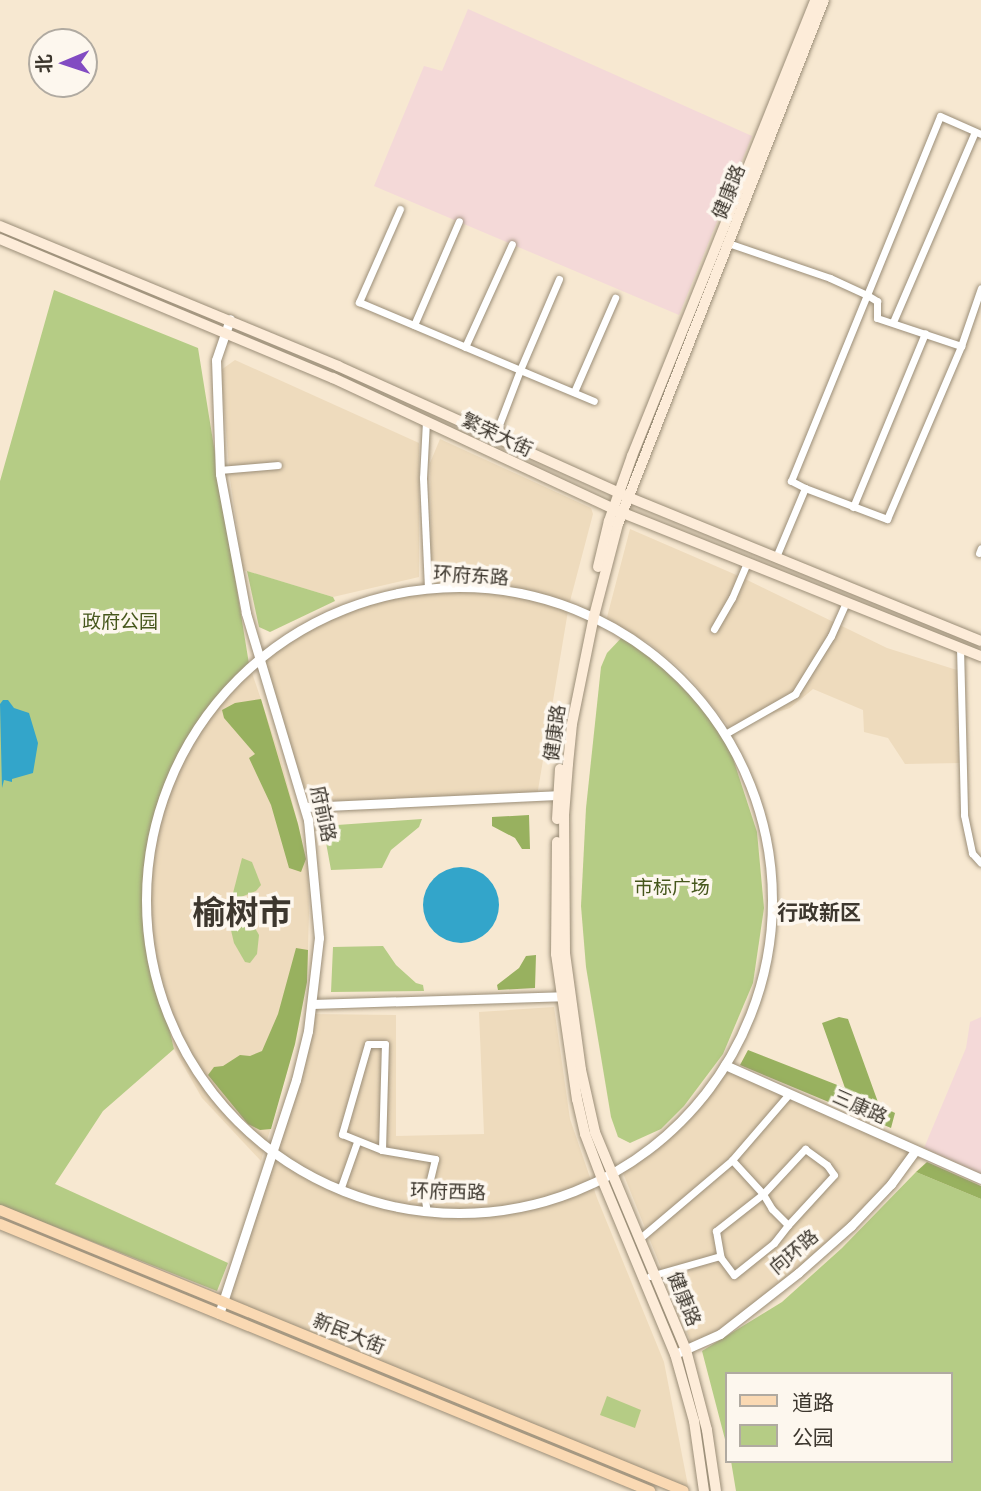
<!DOCTYPE html>
<meta charset="utf-8">
<style>
body{margin:0}
#map{position:relative;width:981px;height:1491px;overflow:hidden;background:#f7e8d1;font-family:Mulish,"Noto Sans SC",sans-serif}
div>[style]{position:absolute}
[style*='--x']{left:calc(var(--x)*1px);top:calc(var(--y)*1px);width:calc(var(--w)*1px);rotate:calc(var(--a)*1deg)}
.built>*{inset:0;background:#eedbbd}
.education>*{inset:0;background:#f4d9d8}
.green>*{inset:0;background:#b5cc85}
.forest>*{inset:0;background:#98b15f}
.water>*{inset:0;background:#33a5ca}
.round{border-radius:50%}
.roads{filter:drop-shadow(0 0 2px #9b8e78) drop-shadow(0 0 2px #9b8e78)}
.minor>*{height:7px;margin:-3.5px;padding:0 3.5px;transform-origin:3.5px;border-radius:3.5px;background:#fff}
.tertiary>*{height:9px;margin:-4.5px;padding:0 4.5px;transform-origin:4.5px;border-radius:4.5px;background:#fff}
.tertiary>.ring{margin:-4.5px;padding:0;box-sizing:content-box;background:none;border:9px solid #fff;border-radius:50%}
.secondary>*{height:10px;margin:-5px;padding:0 5px;transform-origin:5px;border-radius:5px;background:#fdecd9}
.primary>*{height:10px;margin:-5px;padding:0 5px;transform-origin:5px;border-radius:5px;background:#fad9b3}
span{translate:-50% -50%;white-space:nowrap;text-align:center;line-height:1.15;-webkit-text-stroke:7px #fdf7ee;paint-order:stroke}
.street-label{font-size:19px;color:#3d372e}
.park-label{font-size:19px;color:#46571c}
.neighbourhood-label{font-size:21px;color:#3d372e;font-weight:700}
.town-label{font-size:33px;color:#3d372e;font-weight:700}
.legend{position:absolute;left:725px;top:1372px;width:228px;height:91px;box-sizing:border-box;background:#fdf7ee;border:2px solid #b0aaa1;margin:0;padding:9px 12px;list-style:none;font-size:21px;color:#3d372e}
.legend li{display:flex;align-items:center;gap:14px;height:35px}
.legend b{width:35px;border:2px solid #b0aaa1}
.north{position:absolute;left:28px;top:28px;width:70px;height:70px;box-sizing:border-box;background:#fdf7ee;border:2px solid #b0aaa1;border-radius:50%;rotate:268deg;font-size:19px;font-weight:700;line-height:28px;text-align:center;color:#3d372e}
.north::after{content:'';display:block;margin:auto;width:24px;height:32px;background:#824bc2;clip-path:polygon(50% 0,100% 100%,50% 72%,0 100%)}
</style>
<div id="map">
<div class="built">
<i style="clip-path:polygon(235px 360px,419px 443px,419px 577px,333px 597px,243px 570px,230px 479px,221px 370px)"></i>
<i style="clip-path:polygon(440px 439px,591px 508px,593px 514px,569px 605px,537px 796px,305px 807px,258px 656px,322px 619px,358px 605px,428px 589px,431px 537px,430px 463px)"></i>
<i style="clip-path:polygon(630px 529px,741px 577px,887px 648px,960px 671px,961px 763px,905px 764px,888px 738px,864px 732px,863px 710px,813px 689px,790px 708px,729px 727px,687px 674px,649px 643px,606px 621px)"></i>
<i style="clip-path:polygon(249px 664px,281px 759px,298px 824px,308px 868px,309px 913px,307px 982px,295px 1044px,261px 1161px,202px 1098px,174px 1049px,149px 944px,150px 840px,161px 799px,190px 737px,227px 687px)"></i>
<i style="clip-path:polygon(554px 1007px,570px 1119px,597px 1198px,664px 1362px,689px 1491px,229px 1304px,311px 1014px,396px 1015px,396px 1136px,484px 1134px,479px 1012px)"></i>
<i style="clip-path:polygon(725px 1065px,915px 1151px,851px 1226px,720px 1334px,693px 1347px,621px 1168px,680px 1122px)"></i>
</div>
<div class="education">
<i style="clip-path:polygon(468px 9px,752px 136px,679px 315px,374px 186px,424px 66px,442px 71px)"></i>
<i style="clip-path:polygon(981px 1017px,981px 1174px,924px 1148px,966px 1048px,970px 1022px)"></i>
</div>
<div class="green">
<i style="clip-path:polygon(54px 290px,198px 348px,249px 664px,227px 687px,190px 737px,161px 799px,150px 840px,145px 885px,149px 944px,174px 1049px,103px 1111px,55px 1184px,228px 1263px,217px 1291px,0 1205px,0 481px)"></i>
<i style="clip-path:polygon(247px 571px,333px 597px,335px 601px,270px 632px,259px 627px)"></i>
<i style="clip-path:polygon(626px 633px,676px 673px,701px 701px,725px 734px,757px 832px,764px 908px,753px 983px,723px 1054px,684px 1106px,661px 1129px,630px 1143px,618px 1137px,611px 1117px,586px 967px,581px 906px,586px 808px,601px 667px,607px 653px)"></i>
<i style="clip-path:polygon(422px 819px,419px 827px,391px 850px,382px 868px,331px 870px,323px 826px)"></i>
<i style="clip-path:polygon(242px 858px,252px 862px,261px 885px,256px 891px,231px 901px)"></i>
<i style="clip-path:polygon(230px 926px,255px 928px,259px 935px,257px 954px,250px 963px,245px 962px,234px 943px)"></i>
<i style="clip-path:polygon(383px 946px,396px 965px,416px 983px,423px 985px,424px 991px,331px 992px,333px 947px)"></i>
<i style="clip-path:polygon(916px 1172px,981px 1199px,981px 1491px,736px 1491px,731px 1461px,951px 1461px,951px 1374px,727px 1374px,727px 1447px,702px 1351px,782px 1302px,842px 1248px)"></i>
<i style="clip-path:polygon(607px 1396px,641px 1410px,635px 1428px,600px 1415px)"></i>
</div>
<div class="forest">
<i style="clip-path:polygon(261px 699px,298px 824px,306px 859px,301px 872px,289px 868px,271px 805px,249px 758px,255px 754px,224px 718px,222px 710px,235px 703px)"></i>
<i style="clip-path:polygon(529px 815px,530px 849px,522px 849px,515px 838px,492px 826px,492px 817px)"></i>
<i style="clip-path:polygon(296px 948px,308px 950px,307px 982px,295px 1044px,271px 1129px,260px 1130px,248px 1124px,208px 1075px,214px 1067px,223px 1066px,240px 1055px,250px 1056px,262px 1051px,278px 1014px)"></i>
<i style="clip-path:polygon(536px 955px,535px 988px,498px 990px,497px 985px,519px 968px,526px 956px)"></i>
<i style="clip-path:polygon(839px 1017px,848px 1019px,879px 1105px,895px 1113px,891px 1128px,740px 1065px,748px 1050px,845px 1088px,822px 1023px)"></i>
<i style="clip-path:polygon(927px 1162px,981px 1186px,981px 1199px,916px 1172px)"></i>
</div>
<div class="water">
<i style="clip-path:polygon(3px 700px,8px 700px,14px 708px,29px 713px,38px 743px,33px 773px,12px 779px,12px 782px,4px 780px,2px 788px,0 704px)"></i>
<i class="round" style="left:423px;top:867px;width:76px;height:76px"></i>
</div>
<div class="roads">
<div class="minor">
<i style="--x:400;--y:209;--w:102;--a:113.8"></i>
<i style="--x:359;--y:302;--w:175;--a:22.9"></i>
<i style="--x:520;--y:370;--w:59;--a:110.9"></i>
<i style="--x:499;--y:425;--w:15;--a:82"></i>
<i style="--x:728;--y:243;--w:108;--a:18.9"></i>
<i style="--x:830;--y:278;--w:41;--a:24.7"></i>
<i style="--x:867;--y:295;--w:193;--a:-67.8"></i>
<i style="--x:940;--y:116;--w:45;--a:23.7"></i>
<i style="--x:559;--y:279;--w:99;--a:113.2"></i>
<i style="--x:520;--y:370;--w:80;--a:22.7"></i>
<i style="--x:893;--y:322;--w:207;--a:-66.7"></i>
<i style="--x:414;--y:325;--w:113;--a:-66.6"></i>
<i style="--x:465;--y:347;--w:113;--a:-65.5"></i>
<i style="--x:574;--y:392;--w:103;--a:-66.4"></i>
<i style="--x:426;--y:421;--w:57;--a:93"></i>
<i style="--x:423;--y:478;--w:111;--a:87.4"></i>
<i style="--x:220;--y:470;--w:58;--a:-4.9"></i>
<i style="--x:805;--y:488;--w:16;--a:-153"></i>
<i style="--x:791;--y:481;--w:201;--a:-67.8"></i>
<i style="--x:867;--y:295;--w:12;--a:31"></i>
<i style="--x:877;--y:301;--w:17;--a:90"></i>
<i style="--x:877;--y:318;--w:89;--a:18.4"></i>
<i style="--x:853;--y:507;--w:188;--a:-67.5"></i>
<i style="--x:979;--y:553;--w:5;--a:-68"></i>
<i style="--x:776;--y:557;--w:75;--a:-67.2"></i>
<i style="--x:805;--y:488;--w:88;--a:20.7"></i>
<i style="--x:887;--y:519;--w:188;--a:-66.8"></i>
<i style="--x:961;--y:346;--w:61;--a:-71"></i>
<i style="--x:714;--y:629;--w:36;--a:-60"></i>
<i style="--x:732;--y:598;--w:39;--a:-67"></i>
<i style="--x:960;--y:647;--w:168;--a:88.6"></i>
<i style="--x:964;--y:815;--w:39;--a:78"></i>
<i style="--x:972;--y:853;--w:13;--a:48"></i>
<i style="--x:725;--y:734;--w:81;--a:-29.7"></i>
<i style="--x:795;--y:694;--w:68;--a:-58.2"></i>
<i style="--x:831;--y:636;--w:37;--a:-66"></i>
<i style="--x:382;--y:1150;--w:106;--a:-88.4"></i>
<i style="--x:385;--y:1044;--w:17;--a:180"></i>
<i style="--x:368;--y:1044;--w:94;--a:106.1"></i>
<i style="--x:342;--y:1134;--w:43;--a:21.8"></i>
<i style="--x:382;--y:1150;--w:54;--a:9.6"></i>
<i style="--x:435;--y:1159;--w:42;--a:103.7"></i>
<i style="--x:425;--y:1200;--w:12;--a:81"></i>
<i style="--x:732;--y:1160;--w:46;--a:47.6"></i>
<i style="--x:763;--y:1194;--w:60;--a:141.8"></i>
<i style="--x:716;--y:1231;--w:27;--a:80"></i>
<i style="--x:721;--y:1258;--w:21;--a:53"></i>
<i style="--x:734;--y:1275;--w:51;--a:-38.7"></i>
<i style="--x:774;--y:1243;--w:23;--a:-52"></i>
<i style="--x:788;--y:1225;--w:23;--a:-135"></i>
<i style="--x:772;--y:1209;--w:17;--a:-121"></i>
<i style="--x:763;--y:1194;--w:62;--a:-47"></i>
<i style="--x:805;--y:1149;--w:27;--a:36"></i>
<i style="--x:827;--y:1165;--w:12;--a:55"></i>
<i style="--x:834;--y:1175;--w:68;--a:132.6"></i>
<i style="--x:340;--y:1190;--w:51;--a:-70.5"></i>
<i style="--x:639;--y:1239;--w:122;--a:-40.3"></i>
<i style="--x:732;--y:1160;--w:87;--a:-49.2"></i>
<i style="--x:650;--y:1276;--w:73;--a:-15.9"></i>
</div>
<div class="tertiary">
<i class="ring" style="left:146px;top:587px;width:617px;height:617px"></i>
<i style="--x:305;--y:807;--w:252;--a:-2.7"></i>
<i style="--x:312;--y:1004;--w:250;--a:-1.8"></i>
<i style="--x:725;--y:1065;--w:280;--a:24"></i>
<i style="--x:219;--y:1314;--w:246;--a:-71.8"></i>
<i style="--x:296;--y:1080;--w:50;--a:-76.2"></i>
<i style="--x:308;--y:1031;--w:94;--a:-83.3"></i>
<i style="--x:319;--y:938;--w:119;--a:-95.3"></i>
<i style="--x:308;--y:820;--w:216;--a:-106.7"></i>
<i style="--x:246;--y:613;--w:141;--a:-100.6"></i>
<i style="--x:220;--y:474;--w:114;--a:-92"></i>
<i style="--x:216;--y:360;--w:43;--a:-71.1"></i>
<i style="--x:675;--y:1354;--w:49;--a:-24"></i>
<i style="--x:720;--y:1334;--w:99;--a:-38"></i>
<i style="--x:798;--y:1273;--w:71;--a:-41.6"></i>
<i style="--x:851;--y:1226;--w:58;--a:-46.4"></i>
<i style="--x:891;--y:1184;--w:41;--a:-54"></i>
</div>
<div class="secondary">
<i style="--x:0;--y:226;--w:366;--a:22.5"></i>
<i style="--x:338;--y:366;--w:318;--a:24.3"></i>
<i style="--x:628;--y:497;--w:381;--a:22.2"></i>
<i style="--x:0;--y:239;--w:361;--a:22.7"></i>
<i style="--x:333;--y:378;--w:320;--a:25"></i>
<i style="--x:623;--y:513;--w:386;--a:21.8"></i>
<i style="--x:598;--y:567;--w:47;--a:-76.6"></i>
<i style="--x:609;--y:521;--w:69;--a:-70.5"></i>
<i style="--x:632;--y:456;--w:491;--a:-68.1"></i>
<i style="--x:557;--y:819;--w:50;--a:-86.6"></i>
<i style="--x:557;--y:842;--w:112;--a:90.5"></i>
<i style="--x:556;--y:954;--w:147;--a:81.8"></i>
<i style="--x:577;--y:1099;--w:36;--a:77"></i>
<i style="--x:585;--y:1134;--w:48;--a:69.3"></i>
<i style="--x:602;--y:1179;--w:190;--a:67.4"></i>
<i style="--x:675;--y:1354;--w:70;--a:74.2"></i>
<i style="--x:694;--y:1421;--w:71;--a:81.9"></i>
<i style="--x:716;--y:1491;--w:62;--a:-98.4"></i>
<i style="--x:707;--y:1430;--w:83;--a:-104.7"></i>
<i style="--x:686;--y:1350;--w:236;--a:-112.7"></i>
<i style="--x:595;--y:1132;--w:64;--a:-102.7"></i>
<i style="--x:581;--y:1070;--w:118;--a:-97.8"></i>
<i style="--x:565;--y:953;--w:138;--a:-90.4"></i>
<i style="--x:564;--y:815;--w:51;--a:-85.5"></i>
<i style="--x:568;--y:764;--w:40;--a:-84.3"></i>
<i style="--x:572;--y:724;--w:110;--a:-78.5"></i>
<i style="--x:594;--y:616;--w:95;--a:-75.4"></i>
<i style="--x:618;--y:524;--w:563;--a:-68.54"></i>
</div>
<div class="primary">
<i style="--x:0;--y:1210;--w:739;--a:22.33"></i>
<i style="--x:0;--y:1224;--w:703;--a:22.33"></i>
</div>
</div>
<div class="street-label">
<span style="left:729px;top:192px;rotate:-68deg">健康路</span>
<span style="left:497px;top:435px;rotate:25deg">繁荣大街</span>
<span style="left:471px;top:576px;rotate:4deg">环府东路</span>
<span style="left:555px;top:733px;rotate:-82deg">健康路</span>
<span style="left:323px;top:814px;rotate:78deg">府前路</span>
<span style="left:860px;top:1107px;rotate:24deg">三康路</span>
<span style="left:448px;top:1192px;rotate:2deg">环府西路</span>
<span style="left:794px;top:1252px;rotate:-40deg">向环路</span>
<span style="left:684px;top:1299px;rotate:68deg">健康路</span>
<span style="left:349px;top:1334px;rotate:22deg">新民大街</span>
</div>
<div class="park-label">
<span style="left:120px;top:622px">政府公园</span>
<span style="left:672px;top:888px">市标广场</span>
</div>
<div class="neighbourhood-label">
<span style="left:819px;top:912px">行政新区</span>
</div>
<div class="town-label">
<span style="left:242px;top:912px">榆树市</span>
</div>
<ul class="legend">
<li><b style="height:9px;background:#fad9b3"></b>道路</li>
<li><b style="height:19px;background:#b5cc85"></b>公园</li>
</ul>
<div class="north">北</div>
</div>
